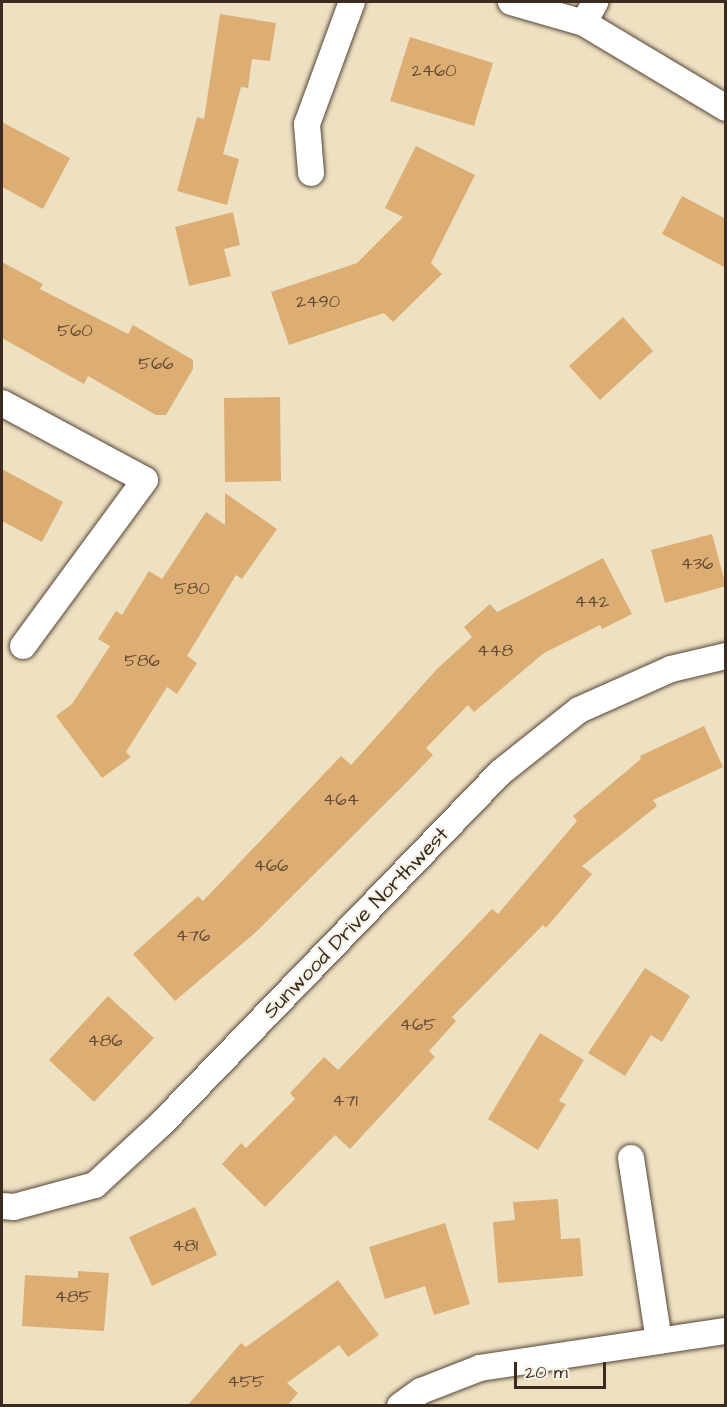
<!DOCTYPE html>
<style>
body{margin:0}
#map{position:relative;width:727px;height:1407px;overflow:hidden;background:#ede1c2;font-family:"Architects Daughter",sans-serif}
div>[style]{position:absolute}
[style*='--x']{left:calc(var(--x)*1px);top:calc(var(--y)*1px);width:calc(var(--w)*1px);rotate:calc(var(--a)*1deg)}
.building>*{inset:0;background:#ddae74}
.roads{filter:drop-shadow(0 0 2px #564537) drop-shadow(0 0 2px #564537)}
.minor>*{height:26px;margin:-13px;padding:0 13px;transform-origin:13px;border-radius:13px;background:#fff}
span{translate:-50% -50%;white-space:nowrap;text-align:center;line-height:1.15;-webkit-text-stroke:4.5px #f7f3e8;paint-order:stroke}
.number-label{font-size:18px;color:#644b34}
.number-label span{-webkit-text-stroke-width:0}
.street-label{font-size:21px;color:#3b2a1e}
.frame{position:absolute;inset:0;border:3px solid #3b2a1e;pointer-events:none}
.scale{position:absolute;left:514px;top:1362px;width:92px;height:27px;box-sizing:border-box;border:3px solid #3b2a1e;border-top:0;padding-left:8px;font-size:18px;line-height:21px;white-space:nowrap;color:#3b2a1e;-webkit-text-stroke:4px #f7f3e8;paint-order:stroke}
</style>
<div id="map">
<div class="building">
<i style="clip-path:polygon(220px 14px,276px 23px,270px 61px,252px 59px,248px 88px,241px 87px,223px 154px,239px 159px,227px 205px,177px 191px,197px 117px,204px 119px)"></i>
<i style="clip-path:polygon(410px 37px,493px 63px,474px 126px,390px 101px)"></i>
<i style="clip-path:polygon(2px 122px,70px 158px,43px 209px,2px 187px)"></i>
<i style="clip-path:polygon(416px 146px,475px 175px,431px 263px,442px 274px,393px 322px,384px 313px,289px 345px,271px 292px,357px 263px,403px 217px,385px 208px)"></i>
<i style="clip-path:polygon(682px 196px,726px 219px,726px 268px,662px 234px)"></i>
<i style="clip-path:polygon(233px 212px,240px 245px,224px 249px,231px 276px,189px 286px,175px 227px)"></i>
<i style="clip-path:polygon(2px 262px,43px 284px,40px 289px,128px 334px,133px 325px,193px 360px,193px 369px,166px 415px,156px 415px,88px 376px,84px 384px,2px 338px)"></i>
<i style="clip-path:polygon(623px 317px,653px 351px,600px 400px,569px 366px)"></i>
<i style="clip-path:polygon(280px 397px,281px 481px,225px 482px,224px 398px)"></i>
<i style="clip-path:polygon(2px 469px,63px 502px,42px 542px,2px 521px)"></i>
<i style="clip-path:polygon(225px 493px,277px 529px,242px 579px,236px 575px,187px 656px,197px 663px,177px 694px,167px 687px,126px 752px,131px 757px,102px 778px,56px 716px,72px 704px,110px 646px,98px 639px,116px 611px,122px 615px,149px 571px,162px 579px,206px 512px,225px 525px)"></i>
<i style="clip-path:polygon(712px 534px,726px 586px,665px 603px,651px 550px)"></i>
<i style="clip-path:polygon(603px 558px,632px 614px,602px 629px,600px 625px,544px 653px,474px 712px,468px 705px,426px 748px,433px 755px,404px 785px,256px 932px,175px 1001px,133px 954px,198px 896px,203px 901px,341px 756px,351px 765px,437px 669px,472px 637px,464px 627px,490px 604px,497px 612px)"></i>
<i style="clip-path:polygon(704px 726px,723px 767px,653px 800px,657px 806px,582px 866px,592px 874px,546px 928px,543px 925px,452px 1017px,456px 1021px,429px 1051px,435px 1057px,350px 1149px,335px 1135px,265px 1207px,222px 1164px,241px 1143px,246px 1148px,295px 1099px,290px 1093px,324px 1057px,338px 1070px,492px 909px,498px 914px,577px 821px,573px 816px,641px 759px,640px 756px)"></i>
<i style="clip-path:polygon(645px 968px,690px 996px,662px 1042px,651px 1035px,625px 1076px,588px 1053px)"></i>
<i style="clip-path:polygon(108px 996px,154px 1038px,94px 1102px,49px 1060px)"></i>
<i style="clip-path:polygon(540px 1033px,584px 1060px,559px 1101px,566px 1104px,538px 1150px,488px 1119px)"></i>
<i style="clip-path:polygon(558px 1199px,561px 1239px,580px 1238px,583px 1276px,498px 1283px,493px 1222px,515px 1220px,513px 1202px)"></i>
<i style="clip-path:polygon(195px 1207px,217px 1255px,152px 1286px,129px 1237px)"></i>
<i style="clip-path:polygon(445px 1223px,470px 1304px,434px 1315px,425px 1286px,385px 1299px,369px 1247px)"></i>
<i style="clip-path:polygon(78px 1271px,109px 1273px,104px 1331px,22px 1326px,25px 1275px,78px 1278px)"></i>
<i style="clip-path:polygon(338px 1280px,379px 1335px,348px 1357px,339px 1345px,287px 1383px,298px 1393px,287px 1406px,187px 1406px,241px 1343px,246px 1347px)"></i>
</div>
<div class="roads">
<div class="minor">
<i style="--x:511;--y:2;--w:76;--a:16"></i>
<i style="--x:584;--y:23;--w:165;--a:30.9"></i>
<i style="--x:584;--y:23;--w:24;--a:-62"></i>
<i style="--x:311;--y:173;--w:49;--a:-94.7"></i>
<i style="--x:307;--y:124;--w:130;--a:-69.8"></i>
<i style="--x:2;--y:403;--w:162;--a:28.3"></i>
<i style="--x:145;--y:480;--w:206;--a:126.3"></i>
<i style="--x:631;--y:1158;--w:185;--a:81.3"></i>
<i style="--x:2;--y:1206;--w:12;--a:5"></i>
<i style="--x:14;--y:1207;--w:84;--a:-15.2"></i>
<i style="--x:95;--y:1185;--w:91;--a:-42.8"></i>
<i style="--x:162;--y:1123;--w:488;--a:-46"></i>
<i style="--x:501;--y:772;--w:100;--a:-38.5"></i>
<i style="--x:579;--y:710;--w:101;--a:-24"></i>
<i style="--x:671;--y:669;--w:57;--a:-13.3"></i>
<i style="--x:400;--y:1406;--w:26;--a:-36"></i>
<i style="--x:421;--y:1391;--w:63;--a:-21.3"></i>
<i style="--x:480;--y:1368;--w:249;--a:-8.6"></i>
</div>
</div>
<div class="number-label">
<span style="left:434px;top:71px">2460</span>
<span style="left:318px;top:302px">2490</span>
<span style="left:75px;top:331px">560</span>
<span style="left:156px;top:364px">566</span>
<span style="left:697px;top:564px">436</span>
<span style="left:192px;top:589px">580</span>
<span style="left:592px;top:602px">442</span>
<span style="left:495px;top:651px">448</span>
<span style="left:142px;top:661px">586</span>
<span style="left:341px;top:800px">464</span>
<span style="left:271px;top:866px">466</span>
<span style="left:193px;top:936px">476</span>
<span style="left:418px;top:1025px">465</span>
<span style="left:105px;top:1041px">486</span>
<span style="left:345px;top:1101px">471</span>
<span style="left:185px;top:1246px">481</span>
<span style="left:73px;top:1297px">485</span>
<span style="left:246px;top:1382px">455</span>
</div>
<div class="street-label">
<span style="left:356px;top:923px;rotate:-46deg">Sunwood Drive Northwest</span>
</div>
<div class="frame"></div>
<div class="scale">20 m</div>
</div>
